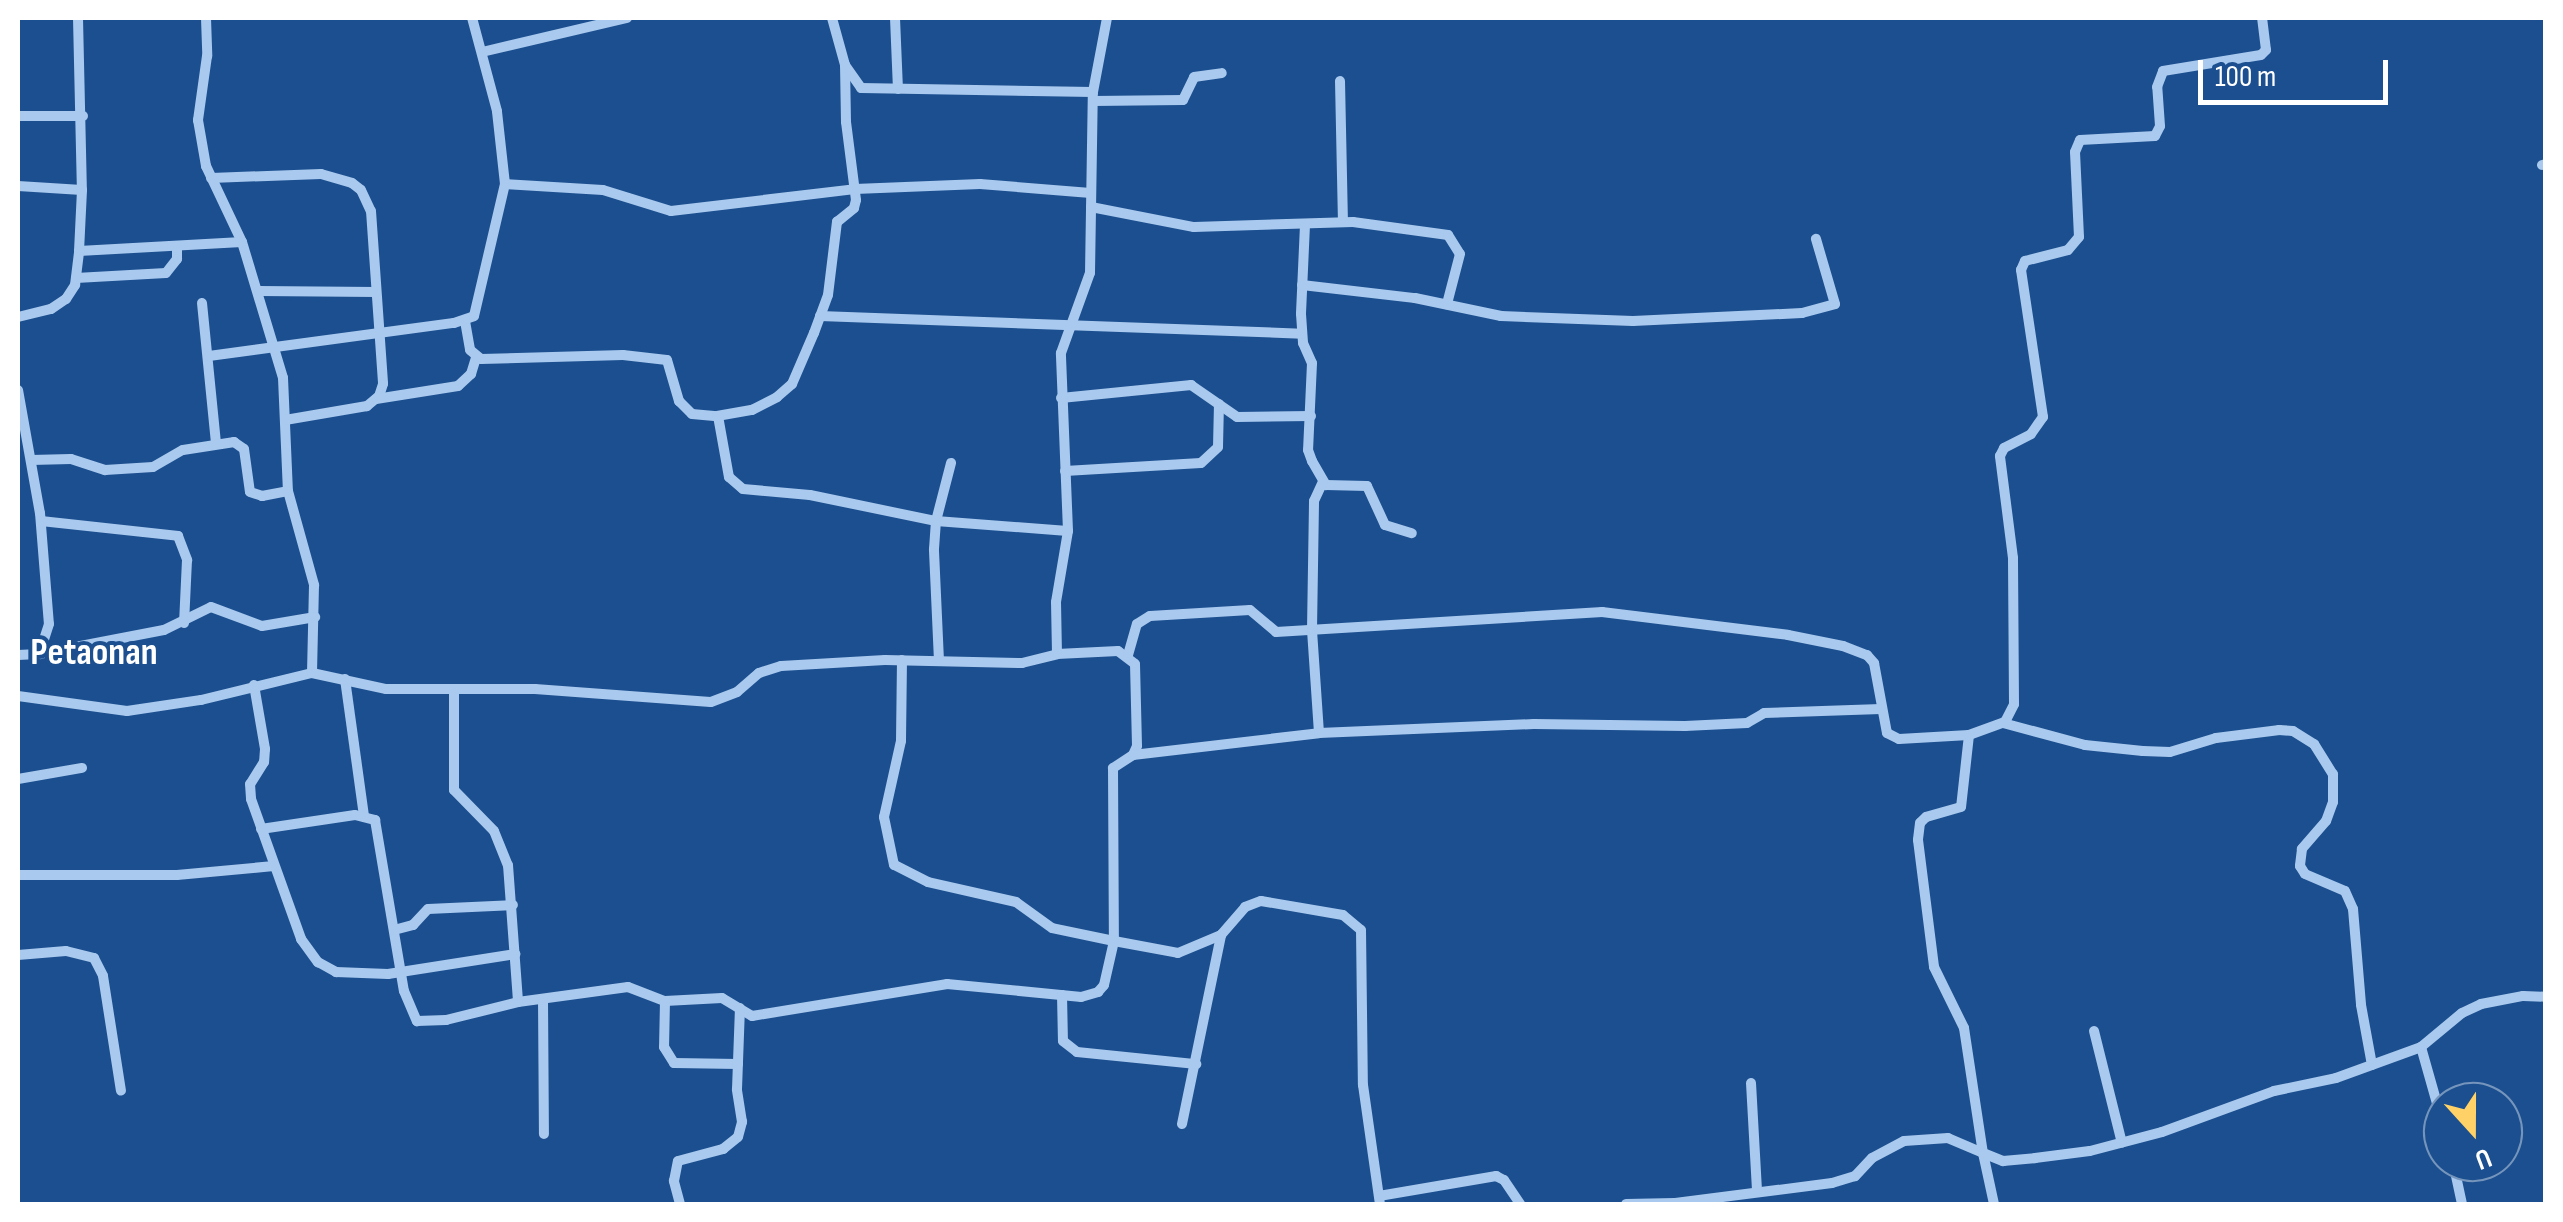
<!DOCTYPE html>
<style>
body{margin:0}
#map{position:relative;width:2563px;height:1222px;overflow:hidden;background:#1b4f8f;font-family:"Sofia Sans Condensed",sans-serif}
div>[style]{position:absolute}
[style*='--x']{left:calc(var(--x)*1px);top:calc(var(--y)*1px);width:calc(var(--w)*1px);rotate:calc(var(--a)*1deg)}
.minor>*{height:10px;margin:-5px;padding:0 5px;transform-origin:5px;border-radius:5px;background:#a9c9ee}
span{translate:-50% -50%;white-space:nowrap;text-align:center;line-height:1.15;-webkit-text-stroke:8px #1b4f8f;paint-order:stroke}
.quarter-label{font-size:38px;color:#fff;font-weight:700}
.frame{position:absolute;inset:0;border:20px solid #fff;pointer-events:none}
.north{position:absolute;left:2423px;top:1082px;width:100px;height:100px;box-sizing:border-box;background:#1b4f8f;border:2px solid #7695bc;border-radius:50%;rotate:159deg;font-size:28px;font-weight:700;line-height:40px;text-align:center;color:#fff}
.north::after{content:'';display:block;margin:auto;width:35px;height:45px;background:#ffd166;clip-path:polygon(50% 0,100% 100%,50% 72%,0 100%)}
.scale{position:absolute;left:2198px;top:60px;width:190px;height:45px;box-sizing:border-box;border:5px solid #fff;border-top:0;padding-left:12px;font-size:30px;line-height:35px;white-space:nowrap;color:#fff;-webkit-text-stroke:8px #1b4f8f;paint-order:stroke}
</style>
<div id="map">
<div class="minor">
<i style="--x:78;--y:18;--w:172;--a:88.7"></i>
<i style="--x:206;--y:18;--w:38;--a:88"></i>
<i style="--x:207;--y:56;--w:65;--a:98"></i>
<i style="--x:198;--y:120;--w:47;--a:80.1"></i>
<i style="--x:206;--y:166;--w:84;--a:64.7"></i>
<i style="--x:242;--y:242;--w:142;--a:73.2"></i>
<i style="--x:283;--y:378;--w:113;--a:87.5"></i>
<i style="--x:288;--y:491;--w:98;--a:74.5"></i>
<i style="--x:314;--y:585;--w:88;--a:91.3"></i>
<i style="--x:832;--y:18;--w:49;--a:74.5"></i>
<i style="--x:845;--y:65;--w:28;--a:55"></i>
<i style="--x:861;--y:88;--w:232;--a:1"></i>
<i style="--x:895;--y:18;--w:71;--a:87.6"></i>
<i style="--x:482;--y:52;--w:149;--a:-13.2"></i>
<i style="--x:1340;--y:81;--w:141;--a:88.8"></i>
<i style="--x:1093;--y:101;--w:90;--a:-0.6"></i>
<i style="--x:1183;--y:100;--w:25;--a:-64"></i>
<i style="--x:1194;--y:77;--w:28;--a:-8"></i>
<i style="--x:18;--y:116;--w:65;--a:0"></i>
<i style="--x:2542;--y:165;--w:4;--a:-14"></i>
<i style="--x:211;--y:178;--w:110;--a:-2.1"></i>
<i style="--x:321;--y:174;--w:32;--a:16"></i>
<i style="--x:352;--y:183;--w:11;--a:38"></i>
<i style="--x:361;--y:190;--w:23;--a:65"></i>
<i style="--x:371;--y:211;--w:173;--a:86"></i>
<i style="--x:383;--y:384;--w:13;--a:108"></i>
<i style="--x:379;--y:396;--w:16;--a:140"></i>
<i style="--x:367;--y:406;--w:83;--a:170.3"></i>
<i style="--x:505;--y:184;--w:98;--a:3.5"></i>
<i style="--x:603;--y:190;--w:71;--a:17.2"></i>
<i style="--x:671;--y:211;--w:185;--a:-6.8"></i>
<i style="--x:855;--y:189;--w:125;--a:-2.3"></i>
<i style="--x:980;--y:184;--w:111;--a:4.6"></i>
<i style="--x:18;--y:186;--w:64;--a:3.6"></i>
<i style="--x:82;--y:190;--w:61;--a:92.8"></i>
<i style="--x:79;--y:251;--w:163;--a:-3.2"></i>
<i style="--x:1091;--y:207;--w:105;--a:11"></i>
<i style="--x:1194;--y:227;--w:159;--a:-1.8"></i>
<i style="--x:1353;--y:222;--w:96;--a:7.8"></i>
<i style="--x:1448;--y:235;--w:22;--a:58"></i>
<i style="--x:1460;--y:254;--w:52;--a:104.6"></i>
<i style="--x:1305;--y:225;--w:89;--a:92.6"></i>
<i style="--x:1301;--y:314;--w:29;--a:86"></i>
<i style="--x:1303;--y:343;--w:22;--a:66"></i>
<i style="--x:1312;--y:363;--w:87;--a:92.6"></i>
<i style="--x:1308;--y:450;--w:12;--a:70"></i>
<i style="--x:1312;--y:461;--w:28;--a:60"></i>
<i style="--x:1326;--y:485;--w:41;--a:1.4"></i>
<i style="--x:1367;--y:486;--w:43;--a:65.2"></i>
<i style="--x:1385;--y:525;--w:28;--a:17"></i>
<i style="--x:76;--y:278;--w:90;--a:-3.2"></i>
<i style="--x:166;--y:273;--w:18;--a:-52"></i>
<i style="--x:177;--y:259;--w:13;--a:-90"></i>
<i style="--x:1302;--y:285;--w:114;--a:6.6"></i>
<i style="--x:1415;--y:298;--w:88;--a:11.8"></i>
<i style="--x:1501;--y:316;--w:132;--a:2.2"></i>
<i style="--x:1633;--y:321;--w:169;--a:-2.7"></i>
<i style="--x:1802;--y:313;--w:34;--a:-15"></i>
<i style="--x:1835;--y:304;--w:68;--a:-106.3"></i>
<i style="--x:259;--y:291;--w:117;--a:0.5"></i>
<i style="--x:202;--y:303;--w:141;--a:84.3"></i>
<i style="--x:820;--y:316;--w:482;--a:2.1"></i>
<i style="--x:18;--y:317;--w:34;--a:-14"></i>
<i style="--x:51;--y:309;--w:18;--a:-34"></i>
<i style="--x:66;--y:299;--w:17;--a:-57"></i>
<i style="--x:75;--y:285;--w:34;--a:-83"></i>
<i style="--x:465;--y:321;--w:29;--a:80"></i>
<i style="--x:470;--y:350;--w:14;--a:39"></i>
<i style="--x:481;--y:359;--w:142;--a:-1.6"></i>
<i style="--x:623;--y:355;--w:44;--a:6.5"></i>
<i style="--x:667;--y:360;--w:43;--a:73.7"></i>
<i style="--x:679;--y:401;--w:18;--a:45"></i>
<i style="--x:692;--y:414;--w:25;--a:5"></i>
<i style="--x:717;--y:416;--w:36;--a:-10"></i>
<i style="--x:752;--y:410;--w:28;--a:-27"></i>
<i style="--x:777;--y:397;--w:20;--a:-41"></i>
<i style="--x:792;--y:384;--w:56;--a:-66.7"></i>
<i style="--x:814;--y:333;--w:40;--a:-69.8"></i>
<i style="--x:828;--y:295;--w:74;--a:-83"></i>
<i style="--x:837;--y:222;--w:22;--a:-39"></i>
<i style="--x:854;--y:208;--w:8;--a:-76"></i>
<i style="--x:856;--y:200;--w:79;--a:-97.3"></i>
<i style="--x:846;--y:122;--w:57;--a:-91"></i>
<i style="--x:209;--y:356;--w:247;--a:-7.7"></i>
<i style="--x:454;--y:323;--w:21;--a:-19"></i>
<i style="--x:474;--y:316;--w:136;--a:-76.8"></i>
<i style="--x:505;--y:184;--w:73;--a:-96.3"></i>
<i style="--x:497;--y:111;--w:96;--a:-105"></i>
<i style="--x:18;--y:390;--w:125;--a:79.9"></i>
<i style="--x:40;--y:513;--w:111;--a:85.4"></i>
<i style="--x:49;--y:624;--w:32;--a:108"></i>
<i style="--x:39;--y:654;--w:21;--a:177"></i>
<i style="--x:1061;--y:398;--w:131;--a:-5.7"></i>
<i style="--x:1191;--y:385;--w:56;--a:34.8"></i>
<i style="--x:1237;--y:417;--w:74;--a:-0.8"></i>
<i style="--x:376;--y:399;--w:83;--a:-9"></i>
<i style="--x:458;--y:386;--w:18;--a:-43"></i>
<i style="--x:471;--y:374;--w:17;--a:-73"></i>
<i style="--x:718;--y:416;--w:62;--a:79.8"></i>
<i style="--x:729;--y:477;--w:18;--a:41"></i>
<i style="--x:743;--y:489;--w:67;--a:5.1"></i>
<i style="--x:810;--y:495;--w:129;--a:11.7"></i>
<i style="--x:936;--y:521;--w:132;--a:4.3"></i>
<i style="--x:31;--y:460;--w:40;--a:-1.4"></i>
<i style="--x:71;--y:459;--w:36;--a:18"></i>
<i style="--x:105;--y:470;--w:48;--a:-3.6"></i>
<i style="--x:153;--y:467;--w:34;--a:-30"></i>
<i style="--x:183;--y:450;--w:52;--a:-8.9"></i>
<i style="--x:234;--y:442;--w:12;--a:35"></i>
<i style="--x:244;--y:449;--w:43;--a:82.1"></i>
<i style="--x:250;--y:492;--w:13;--a:18"></i>
<i style="--x:262;--y:496;--w:26;--a:-11"></i>
<i style="--x:1065;--y:471;--w:136;--a:-3.4"></i>
<i style="--x:1201;--y:463;--w:23;--a:-43"></i>
<i style="--x:1218;--y:447;--w:43;--a:-88.7"></i>
<i style="--x:41;--y:521;--w:138;--a:6.2"></i>
<i style="--x:178;--y:536;--w:26;--a:69"></i>
<i style="--x:187;--y:560;--w:63;--a:92.7"></i>
<i style="--x:39;--y:654;--w:127;--a:-10.9"></i>
<i style="--x:164;--y:630;--w:52;--a:-26.1"></i>
<i style="--x:211;--y:607;--w:54;--a:20.4"></i>
<i style="--x:262;--y:626;--w:54;--a:-9.6"></i>
<i style="--x:1057;--y:654;--w:61;--a:-2.8"></i>
<i style="--x:1118;--y:651;--w:21;--a:37"></i>
<i style="--x:1135;--y:664;--w:82;--a:88.6"></i>
<i style="--x:1137;--y:746;--w:10;--a:114"></i>
<i style="--x:1133;--y:755;--w:24;--a:147"></i>
<i style="--x:1113;--y:768;--w:173;--a:89.7"></i>
<i style="--x:1114;--y:941;--w:65;--a:10.6"></i>
<i style="--x:1178;--y:953;--w:47;--a:-22.7"></i>
<i style="--x:1221;--y:935;--w:37;--a:-49"></i>
<i style="--x:1245;--y:907;--w:17;--a:-21"></i>
<i style="--x:1261;--y:901;--w:83;--a:9.7"></i>
<i style="--x:1343;--y:915;--w:23;--a:40"></i>
<i style="--x:1361;--y:930;--w:155;--a:89.3"></i>
<i style="--x:1363;--y:1085;--w:120;--a:81.9"></i>
<i style="--x:1128;--y:655;--w:32;--a:-74"></i>
<i style="--x:1137;--y:624;--w:15;--a:-32"></i>
<i style="--x:1150;--y:616;--w:100;--a:-3.4"></i>
<i style="--x:1250;--y:610;--w:34;--a:40"></i>
<i style="--x:1276;--y:632;--w:327;--a:-3.5"></i>
<i style="--x:1602;--y:612;--w:187;--a:7"></i>
<i style="--x:1788;--y:635;--w:56;--a:11.3"></i>
<i style="--x:1843;--y:646;--w:26;--a:21"></i>
<i style="--x:1867;--y:655;--w:11;--a:49"></i>
<i style="--x:1874;--y:663;--w:71;--a:79.5"></i>
<i style="--x:1887;--y:733;--w:13;--a:27"></i>
<i style="--x:1899;--y:739;--w:70;--a:-3.3"></i>
<i style="--x:1969;--y:735;--w:72;--a:96.3"></i>
<i style="--x:1961;--y:807;--w:36;--a:164"></i>
<i style="--x:1926;--y:817;--w:8;--a:135"></i>
<i style="--x:1920;--y:823;--w:17;--a:97"></i>
<i style="--x:1918;--y:840;--w:128;--a:82.8"></i>
<i style="--x:1934;--y:967;--w:68;--a:63.8"></i>
<i style="--x:1964;--y:1028;--w:126;--a:81.4"></i>
<i style="--x:1983;--y:1153;--w:38;--a:-157"></i>
<i style="--x:1948;--y:1138;--w:44;--a:176.1"></i>
<i style="--x:1904;--y:1141;--w:36;--a:152"></i>
<i style="--x:1872;--y:1158;--w:25;--a:133"></i>
<i style="--x:1855;--y:1176;--w:24;--a:163"></i>
<i style="--x:1832;--y:1183;--w:158;--a:172.7"></i>
<i style="--x:1675;--y:1203;--w:49;--a:178.8"></i>
<i style="--x:939;--y:661;--w:112;--a:-92.6"></i>
<i style="--x:934;--y:549;--w:28;--a:-86"></i>
<i style="--x:936;--y:521;--w:60;--a:-75.5"></i>
<i style="--x:345;--y:679;--w:138;--a:82.1"></i>
<i style="--x:254;--y:685;--w:65;--a:80.2"></i>
<i style="--x:265;--y:749;--w:13;--a:94"></i>
<i style="--x:264;--y:762;--w:26;--a:122"></i>
<i style="--x:250;--y:784;--w:15;--a:86"></i>
<i style="--x:251;--y:799;--w:149;--a:70.3"></i>
<i style="--x:301;--y:939;--w:29;--a:54"></i>
<i style="--x:318;--y:962;--w:21;--a:29"></i>
<i style="--x:336;--y:972;--w:52;--a:2.2"></i>
<i style="--x:388;--y:974;--w:129;--a:-8.9"></i>
<i style="--x:454;--y:690;--w:100;--a:90"></i>
<i style="--x:454;--y:790;--w:57;--a:45.7"></i>
<i style="--x:494;--y:831;--w:37;--a:68"></i>
<i style="--x:508;--y:865;--w:137;--a:85.8"></i>
<i style="--x:518;--y:1002;--w:111;--a:-7.8"></i>
<i style="--x:628;--y:987;--w:40;--a:21"></i>
<i style="--x:665;--y:1001;--w:57;--a:-3"></i>
<i style="--x:722;--y:998;--w:35;--a:31"></i>
<i style="--x:752;--y:1016;--w:198;--a:-9.3"></i>
<i style="--x:947;--y:984;--w:135;--a:5.5"></i>
<i style="--x:1081;--y:997;--w:18;--a:-16"></i>
<i style="--x:1098;--y:992;--w:9;--a:-49"></i>
<i style="--x:1104;--y:985;--w:45;--a:-77.2"></i>
<i style="--x:1114;--y:941;--w:63;--a:-168.2"></i>
<i style="--x:1052;--y:928;--w:44;--a:-144.2"></i>
<i style="--x:1016;--y:902;--w:90;--a:-167.2"></i>
<i style="--x:928;--y:882;--w:38;--a:-153"></i>
<i style="--x:894;--y:865;--w:49;--a:-101.8"></i>
<i style="--x:884;--y:817;--w:78;--a:-77.4"></i>
<i style="--x:901;--y:741;--w:81;--a:-89.3"></i>
<i style="--x:18;--y:696;--w:110;--a:7.8"></i>
<i style="--x:127;--y:711;--w:75;--a:-8.5"></i>
<i style="--x:201;--y:700;--w:114;--a:-13.7"></i>
<i style="--x:312;--y:673;--w:76;--a:12.2"></i>
<i style="--x:386;--y:689;--w:149;--a:0"></i>
<i style="--x:535;--y:689;--w:176;--a:4.2"></i>
<i style="--x:711;--y:702;--w:28;--a:-21"></i>
<i style="--x:737;--y:692;--w:29;--a:-41"></i>
<i style="--x:759;--y:673;--w:23;--a:-18"></i>
<i style="--x:781;--y:666;--w:104;--a:-3.3"></i>
<i style="--x:885;--y:660;--w:137;--a:1.3"></i>
<i style="--x:1022;--y:663;--w:36;--a:-14"></i>
<i style="--x:1057;--y:654;--w:52;--a:-91.1"></i>
<i style="--x:1056;--y:602;--w:72;--a:-80.4"></i>
<i style="--x:1068;--y:531;--w:178;--a:-92.3"></i>
<i style="--x:1061;--y:353;--w:85;--a:-70.1"></i>
<i style="--x:1090;--y:273;--w:181;--a:-89.1"></i>
<i style="--x:1093;--y:92;--w:75;--a:-79.3"></i>
<i style="--x:2003;--y:723;--w:85;--a:15"></i>
<i style="--x:2085;--y:745;--w:58;--a:5.9"></i>
<i style="--x:2143;--y:751;--w:27;--a:2"></i>
<i style="--x:2170;--y:752;--w:48;--a:-16.9"></i>
<i style="--x:2216;--y:738;--w:64;--a:-7.2"></i>
<i style="--x:2279;--y:730;--w:14;--a:4"></i>
<i style="--x:2293;--y:731;--w:25;--a:32"></i>
<i style="--x:2314;--y:744;--w:36;--a:58"></i>
<i style="--x:2333;--y:774;--w:28;--a:90"></i>
<i style="--x:2333;--y:802;--w:20;--a:110"></i>
<i style="--x:2326;--y:821;--w:37;--a:131"></i>
<i style="--x:2302;--y:849;--w:17;--a:97"></i>
<i style="--x:2300;--y:866;--w:9;--a:58"></i>
<i style="--x:2305;--y:874;--w:43;--a:23"></i>
<i style="--x:2345;--y:891;--w:20;--a:66"></i>
<i style="--x:2353;--y:909;--w:96;--a:85.2"></i>
<i style="--x:2361;--y:1005;--w:61;--a:79.6"></i>
<i style="--x:1319;--y:733;--w:103;--a:-93.9"></i>
<i style="--x:1312;--y:630;--w:129;--a:-89.1"></i>
<i style="--x:1314;--y:501;--w:21;--a:-65"></i>
<i style="--x:1969;--y:735;--w:38;--a:-20"></i>
<i style="--x:2005;--y:722;--w:20;--a:-63"></i>
<i style="--x:2014;--y:704;--w:146;--a:-90.4"></i>
<i style="--x:2013;--y:558;--w:103;--a:-97.3"></i>
<i style="--x:2000;--y:456;--w:9;--a:-63"></i>
<i style="--x:2004;--y:448;--w:30;--a:-27"></i>
<i style="--x:2031;--y:434;--w:21;--a:-55"></i>
<i style="--x:2043;--y:417;--w:149;--a:-98.5"></i>
<i style="--x:2021;--y:270;--w:10;--a:-66"></i>
<i style="--x:2025;--y:261;--w:44;--a:-14.3"></i>
<i style="--x:2068;--y:250;--w:17;--a:-50"></i>
<i style="--x:2079;--y:237;--w:85;--a:-92.7"></i>
<i style="--x:2075;--y:152;--w:13;--a:-67"></i>
<i style="--x:2080;--y:140;--w:75;--a:-3.1"></i>
<i style="--x:2155;--y:136;--w:11;--a:-63"></i>
<i style="--x:2160;--y:126;--w:39;--a:-94"></i>
<i style="--x:2157;--y:87;--w:17;--a:-69"></i>
<i style="--x:2163;--y:71;--w:99;--a:-9.3"></i>
<i style="--x:2261;--y:55;--w:7;--a:-45"></i>
<i style="--x:2266;--y:50;--w:32;--a:-97"></i>
<i style="--x:1133;--y:755;--w:187;--a:-6.7"></i>
<i style="--x:1319;--y:733;--w:215;--a:-2.4"></i>
<i style="--x:1534;--y:724;--w:151;--a:0.8"></i>
<i style="--x:1685;--y:726;--w:62;--a:-2.8"></i>
<i style="--x:1747;--y:723;--w:20;--a:-30"></i>
<i style="--x:1764;--y:713;--w:117;--a:-2"></i>
<i style="--x:18;--y:779;--w:65;--a:-9.8"></i>
<i style="--x:261;--y:829;--w:95;--a:-8.5"></i>
<i style="--x:355;--y:815;--w:21;--a:14"></i>
<i style="--x:375;--y:820;--w:173;--a:80.4"></i>
<i style="--x:404;--y:991;--w:33;--a:67"></i>
<i style="--x:417;--y:1021;--w:29;--a:-2"></i>
<i style="--x:446;--y:1020;--w:74;--a:-14"></i>
<i style="--x:18;--y:875;--w:159;--a:0"></i>
<i style="--x:177;--y:875;--w:97;--a:-5.3"></i>
<i style="--x:394;--y:930;--w:20;--a:-15"></i>
<i style="--x:413;--y:925;--w:22;--a:-47"></i>
<i style="--x:428;--y:909;--w:85;--a:-2.7"></i>
<i style="--x:18;--y:955;--w:48;--a:-4.8"></i>
<i style="--x:66;--y:951;--w:29;--a:14"></i>
<i style="--x:94;--y:958;--w:20;--a:63"></i>
<i style="--x:103;--y:976;--w:116;--a:81.1"></i>
<i style="--x:1062;--y:995;--w:46;--a:88.8"></i>
<i style="--x:1063;--y:1041;--w:18;--a:38"></i>
<i style="--x:1077;--y:1052;--w:120;--a:5.8"></i>
<i style="--x:543;--y:999;--w:135;--a:89.6"></i>
<i style="--x:665;--y:1001;--w:46;--a:91.2"></i>
<i style="--x:664;--y:1047;--w:19;--a:58"></i>
<i style="--x:674;--y:1063;--w:64;--a:0.9"></i>
<i style="--x:2094;--y:1031;--w:115;--a:76"></i>
<i style="--x:2421;--y:1047;--w:81;--a:74.2"></i>
<i style="--x:1751;--y:1083;--w:108;--a:86.8"></i>
<i style="--x:1182;--y:1124;--w:193;--a:-78.3"></i>
<i style="--x:2453;--y:1162;--w:43;--a:77.9"></i>
<i style="--x:1379;--y:1196;--w:119;--a:-9.7"></i>
<i style="--x:1496;--y:1176;--w:9;--a:27"></i>
<i style="--x:1504;--y:1180;--w:29;--a:56"></i>
<i style="--x:680;--y:1204;--w:24;--a:-105"></i>
<i style="--x:674;--y:1181;--w:20;--a:-79"></i>
<i style="--x:678;--y:1161;--w:47;--a:-14.9"></i>
<i style="--x:723;--y:1149;--w:19;--a:-39"></i>
<i style="--x:738;--y:1137;--w:16;--a:-75"></i>
<i style="--x:742;--y:1122;--w:33;--a:-99"></i>
<i style="--x:737;--y:1089;--w:81;--a:-87.9"></i>
<i style="--x:1994;--y:1204;--w:52;--a:-102.2"></i>
<i style="--x:1983;--y:1153;--w:22;--a:22"></i>
<i style="--x:2003;--y:1161;--w:32;--a:-5"></i>
<i style="--x:2035;--y:1158;--w:55;--a:-7.3"></i>
<i style="--x:2090;--y:1151;--w:74;--a:-14.8"></i>
<i style="--x:2162;--y:1132;--w:119;--a:-20.1"></i>
<i style="--x:2274;--y:1091;--w:63;--a:-11.8"></i>
<i style="--x:2336;--y:1078;--w:90;--a:-20"></i>
<i style="--x:2421;--y:1047;--w:53;--a:-39.7"></i>
<i style="--x:2462;--y:1013;--w:21;--a:-25"></i>
<i style="--x:2481;--y:1004;--w:43;--a:-10.8"></i>
<i style="--x:2523;--y:996;--w:23;--a:2"></i>
</div>
<div class="quarter-label">
<span style="left:94px;top:653px">Petaonan</span>
</div>
<div class="frame"></div>
<div class="north">U</div>
<div class="scale">100 m</div>
</div>
